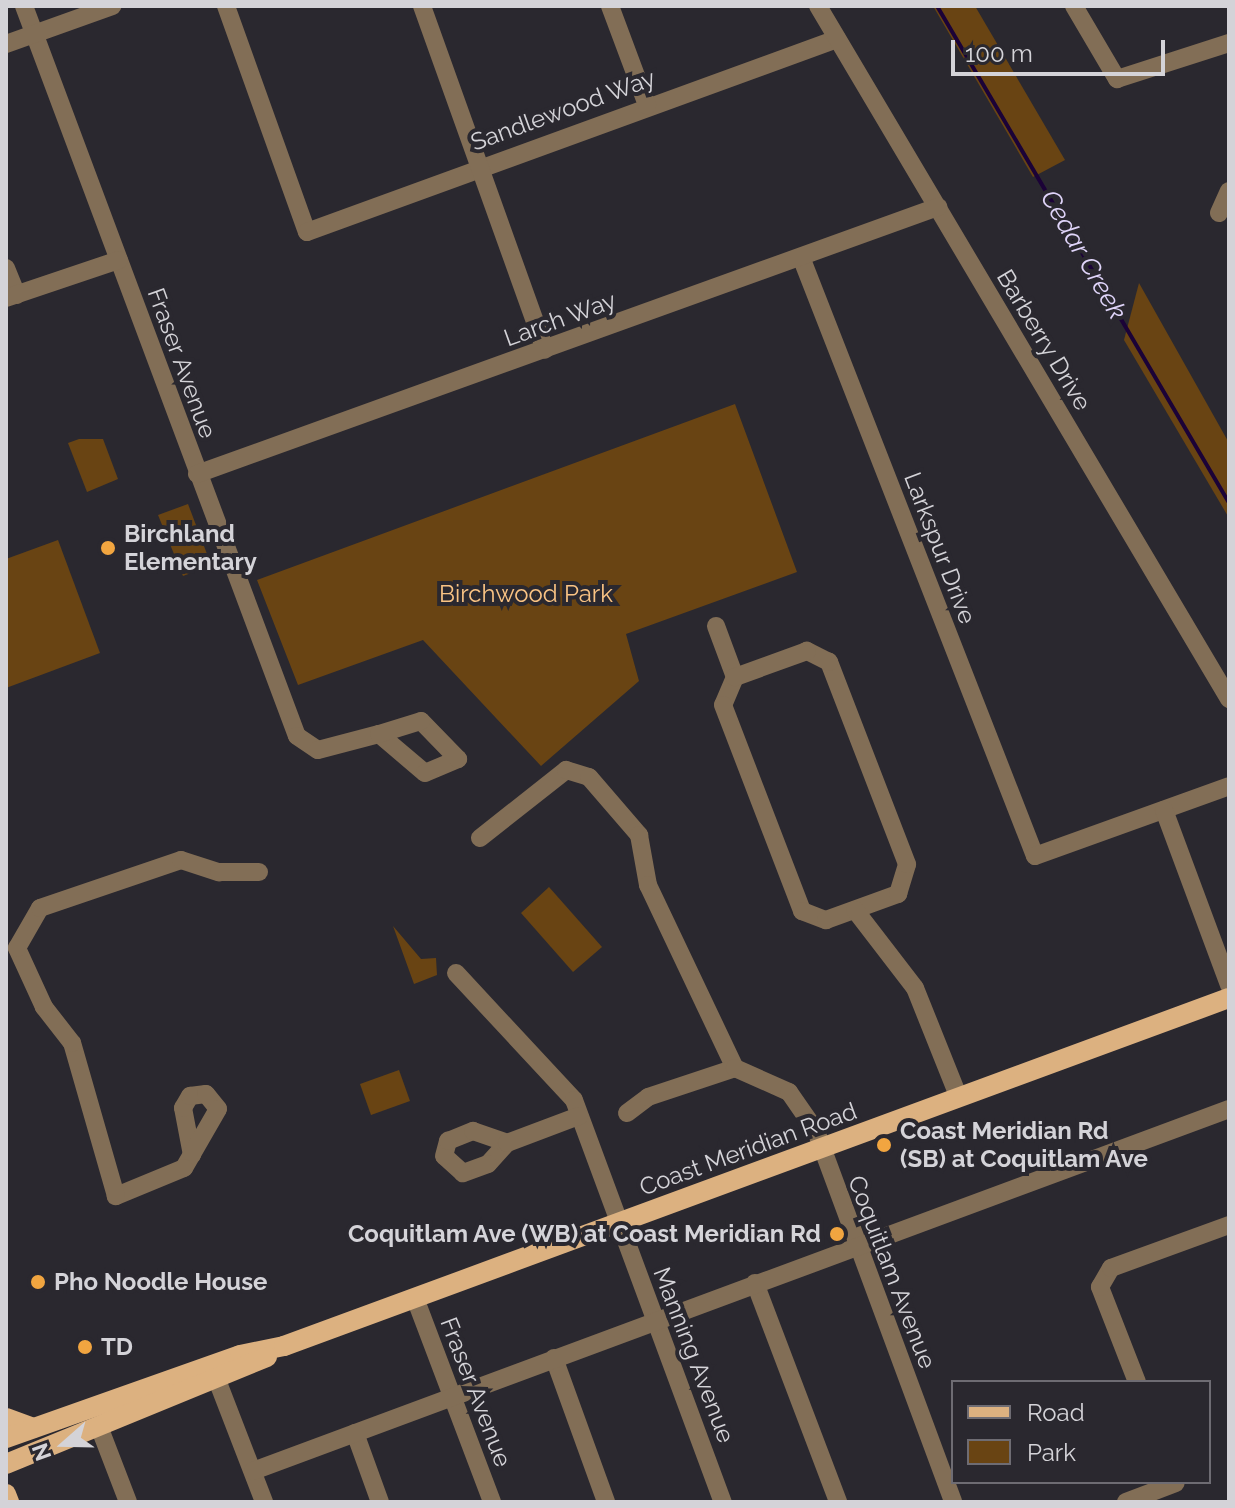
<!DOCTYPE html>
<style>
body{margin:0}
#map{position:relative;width:1235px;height:1508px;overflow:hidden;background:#2a282f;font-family:Raleway,sans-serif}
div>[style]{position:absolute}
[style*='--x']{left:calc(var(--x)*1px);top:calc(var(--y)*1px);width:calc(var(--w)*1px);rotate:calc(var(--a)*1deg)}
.green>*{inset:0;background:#694413}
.stream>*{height:4px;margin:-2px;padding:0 2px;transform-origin:2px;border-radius:2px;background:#1b0237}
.minor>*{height:18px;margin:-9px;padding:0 9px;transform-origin:9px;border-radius:9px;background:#826e56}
.major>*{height:20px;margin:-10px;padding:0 10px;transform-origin:10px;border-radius:10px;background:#dcb180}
.dots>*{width:22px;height:22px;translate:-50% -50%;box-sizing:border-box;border:4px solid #2a282f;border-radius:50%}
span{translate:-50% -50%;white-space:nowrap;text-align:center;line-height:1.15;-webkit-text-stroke:8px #2a282f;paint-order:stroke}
.street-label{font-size:24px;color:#d4d3d8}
.poi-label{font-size:24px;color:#d4d3d8;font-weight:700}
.left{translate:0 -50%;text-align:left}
.right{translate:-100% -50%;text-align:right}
.park-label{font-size:24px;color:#f9c384}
.water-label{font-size:26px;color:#e0d5fa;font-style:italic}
.frame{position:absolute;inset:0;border:8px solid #d4d3d8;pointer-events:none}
.legend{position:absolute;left:951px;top:1380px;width:260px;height:104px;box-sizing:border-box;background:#2a282f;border:2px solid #6e6c73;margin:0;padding:10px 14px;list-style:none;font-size:24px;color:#d4d3d8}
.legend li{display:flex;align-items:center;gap:16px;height:40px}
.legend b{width:40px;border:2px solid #6e6c73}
.north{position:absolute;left:24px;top:1404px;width:80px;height:80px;-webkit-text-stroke:6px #2a282f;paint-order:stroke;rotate:250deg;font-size:22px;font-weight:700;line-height:32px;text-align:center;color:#d4d3d8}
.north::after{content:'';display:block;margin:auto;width:28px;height:36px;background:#d4d3d8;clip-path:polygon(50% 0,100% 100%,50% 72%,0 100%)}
.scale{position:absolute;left:951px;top:40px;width:214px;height:36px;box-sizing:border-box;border:4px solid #d4d3d8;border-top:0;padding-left:10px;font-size:24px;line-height:28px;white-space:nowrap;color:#d4d3d8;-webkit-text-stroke:6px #2a282f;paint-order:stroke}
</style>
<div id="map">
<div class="green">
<i style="clip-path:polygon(933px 6px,975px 6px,1065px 160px,1033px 177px)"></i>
<i style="clip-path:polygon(1139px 283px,1229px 443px,1229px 518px,1124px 340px)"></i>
<i style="clip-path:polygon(735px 404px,797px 572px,626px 634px,639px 681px,541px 766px,423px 640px,298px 685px,257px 580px)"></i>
<i style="clip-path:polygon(79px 439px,103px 439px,118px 479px,87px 492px,68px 443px)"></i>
<i style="clip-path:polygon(188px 504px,207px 554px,202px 569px,183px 576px,158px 515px)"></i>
<i style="clip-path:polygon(58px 540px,100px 653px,6px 688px,6px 559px)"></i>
<i style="clip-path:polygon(549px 887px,602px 947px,573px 972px,521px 913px)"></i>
<i style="clip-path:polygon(393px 926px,421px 959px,436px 958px,437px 975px,414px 984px)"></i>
<i style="clip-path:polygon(399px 1070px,410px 1101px,371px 1115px,360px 1084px)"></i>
</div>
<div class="stream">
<i style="--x:937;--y:6;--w:576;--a:59.56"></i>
</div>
<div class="minor">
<i style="--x:24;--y:6;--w:779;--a:69.5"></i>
<i style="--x:297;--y:736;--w:25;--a:34"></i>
<i style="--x:318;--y:750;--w:63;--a:-14.7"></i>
<i style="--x:379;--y:734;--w:60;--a:40.3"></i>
<i style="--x:425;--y:773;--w:36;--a:-23"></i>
<i style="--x:458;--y:759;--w:53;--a:-134.2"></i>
<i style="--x:421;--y:721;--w:44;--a:162.8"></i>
<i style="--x:226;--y:6;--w:240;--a:70.3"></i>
<i style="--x:307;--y:232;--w:564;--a:-20.01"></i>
<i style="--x:422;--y:6;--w:365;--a:70.3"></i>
<i style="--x:610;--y:6;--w:106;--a:69.5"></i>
<i style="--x:818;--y:6;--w:806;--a:59.33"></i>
<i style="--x:1074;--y:6;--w:85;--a:59.5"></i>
<i style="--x:1117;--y:79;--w:118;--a:-17.8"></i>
<i style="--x:6;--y:44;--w:113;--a:-19.7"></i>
<i style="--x:1219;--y:213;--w:24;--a:-66"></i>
<i style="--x:801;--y:257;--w:643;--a:68.66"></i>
<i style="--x:1035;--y:856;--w:206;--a:-19.8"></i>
<i style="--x:6;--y:268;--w:29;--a:68"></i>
<i style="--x:6;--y:298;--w:119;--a:-18.6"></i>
<i style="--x:197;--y:474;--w:788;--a:-19.82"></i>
<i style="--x:716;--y:626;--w:54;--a:69.6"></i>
<i style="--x:735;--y:677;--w:30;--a:113"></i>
<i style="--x:723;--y:705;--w:221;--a:69"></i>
<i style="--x:802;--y:911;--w:26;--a:21"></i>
<i style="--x:826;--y:920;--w:77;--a:-19.9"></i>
<i style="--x:898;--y:894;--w:31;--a:-73"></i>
<i style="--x:907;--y:864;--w:217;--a:-111.1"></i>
<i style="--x:829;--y:662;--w:25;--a:-153"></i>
<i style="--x:807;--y:651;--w:77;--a:160.1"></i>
<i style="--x:1164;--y:810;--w:187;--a:69.6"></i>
<i style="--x:480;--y:838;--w:110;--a:-38.3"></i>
<i style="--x:566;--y:770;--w:24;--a:17"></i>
<i style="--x:589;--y:777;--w:77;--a:49.2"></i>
<i style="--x:639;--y:835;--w:51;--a:79.8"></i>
<i style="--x:648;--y:885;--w:203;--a:64.6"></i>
<i style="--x:855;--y:910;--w:98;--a:52.4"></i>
<i style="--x:915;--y:988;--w:118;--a:68.2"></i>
<i style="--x:456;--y:973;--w:173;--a:47.1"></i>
<i style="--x:574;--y:1100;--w:429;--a:69.7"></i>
<i style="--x:627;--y:1113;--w:26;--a:-37"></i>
<i style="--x:648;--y:1097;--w:92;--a:-18.4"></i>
<i style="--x:735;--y:1068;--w:59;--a:24"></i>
<i style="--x:789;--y:1092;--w:47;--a:55.3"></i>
<i style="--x:816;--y:1131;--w:395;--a:69.7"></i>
<i style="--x:507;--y:1143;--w:28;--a:132"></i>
<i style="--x:488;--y:1164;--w:27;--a:160"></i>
<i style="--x:463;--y:1173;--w:25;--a:-138"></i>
<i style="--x:444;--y:1156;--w:16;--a:-75"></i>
<i style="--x:448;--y:1141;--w:27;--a:-22"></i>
<i style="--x:473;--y:1131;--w:36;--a:19"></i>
<i style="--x:507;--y:1143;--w:77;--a:-20.6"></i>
<i style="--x:192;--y:1155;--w:48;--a:-100.8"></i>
<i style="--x:183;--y:1108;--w:14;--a:-60"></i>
<i style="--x:190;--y:1096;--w:16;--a:-7"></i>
<i style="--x:206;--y:1094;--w:19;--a:51"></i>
<i style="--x:218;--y:1109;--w:68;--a:120"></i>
<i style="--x:184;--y:1168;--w:74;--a:157.6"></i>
<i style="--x:116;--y:1196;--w:159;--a:-106"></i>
<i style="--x:72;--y:1043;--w:46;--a:-127.9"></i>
<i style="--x:44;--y:1007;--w:65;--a:-114.6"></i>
<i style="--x:17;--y:948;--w:46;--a:-60.1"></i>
<i style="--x:40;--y:908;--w:149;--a:-18.8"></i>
<i style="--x:181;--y:860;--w:40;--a:18"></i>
<i style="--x:219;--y:872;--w:40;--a:0"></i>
<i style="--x:755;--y:1283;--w:234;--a:69.2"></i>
<i style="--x:415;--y:1298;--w:218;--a:69.3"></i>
<i style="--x:554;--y:1358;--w:153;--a:70.1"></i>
<i style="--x:212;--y:1367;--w:145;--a:68.9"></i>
<i style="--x:1137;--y:1382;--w:102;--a:-111.3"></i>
<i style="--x:1100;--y:1287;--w:22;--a:-60"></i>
<i style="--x:1111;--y:1268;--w:126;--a:-20"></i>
<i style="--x:100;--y:1429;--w:78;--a:69"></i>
<i style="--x:355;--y:1433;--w:73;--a:70.1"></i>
<i style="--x:253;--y:1471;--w:1041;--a:-20.35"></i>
<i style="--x:1126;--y:1502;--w:53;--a:-20.8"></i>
</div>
<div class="major">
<i style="--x:6;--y:1418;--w:29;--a:20"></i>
<i style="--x:6;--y:1438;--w:248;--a:-19.5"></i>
<i style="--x:240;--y:1355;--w:45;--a:-11.6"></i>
<i style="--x:284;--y:1346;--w:1007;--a:-20.22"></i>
<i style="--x:6;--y:1464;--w:282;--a:-22.3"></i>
<i style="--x:6;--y:1494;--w:9;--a:69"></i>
</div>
<div class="dots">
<i style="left:108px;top:548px;background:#f1a540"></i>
<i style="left:884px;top:1145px;background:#f1a540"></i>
<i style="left:837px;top:1234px;background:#f1a540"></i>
<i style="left:38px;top:1282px;background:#f1a540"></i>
<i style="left:85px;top:1347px;background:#f1a540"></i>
</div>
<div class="street-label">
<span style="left:563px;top:110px;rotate:-20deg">Sandlewood Way</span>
<span style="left:560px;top:319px;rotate:-20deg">Larch Way</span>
<span style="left:1044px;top:340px;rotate:59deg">Barberry Drive</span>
<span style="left:182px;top:363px;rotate:70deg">Fraser Avenue</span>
<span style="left:940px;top:548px;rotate:69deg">Larkspur Drive</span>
<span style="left:748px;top:1149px;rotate:-20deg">Coast Meridian Road</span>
<span style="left:892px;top:1272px;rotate:69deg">Coquitlam Avenue</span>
<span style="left:694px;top:1355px;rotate:69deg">Manning Avenue</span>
<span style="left:476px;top:1392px;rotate:69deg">Fraser Avenue</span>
</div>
<div class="poi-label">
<span class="left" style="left:124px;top:548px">Birchland<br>Elementary</span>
<span class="left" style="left:900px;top:1145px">Coast Meridian Rd<br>(SB) at Coquitlam Ave</span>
<span class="right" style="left:821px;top:1234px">Coquitlam Ave (WB) at Coast Meridian Rd</span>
<span class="left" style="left:54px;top:1282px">Pho Noodle House</span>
<span class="left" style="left:101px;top:1347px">TD</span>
</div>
<div class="park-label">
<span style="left:526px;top:594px">Birchwood Park</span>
</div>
<div class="water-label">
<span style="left:1083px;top:255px;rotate:60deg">Cedar Creek</span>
</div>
<div class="frame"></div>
<ul class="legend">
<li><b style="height:10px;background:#dcb180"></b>Road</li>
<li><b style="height:22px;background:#694413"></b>Park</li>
</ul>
<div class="north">N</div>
<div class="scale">100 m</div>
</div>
